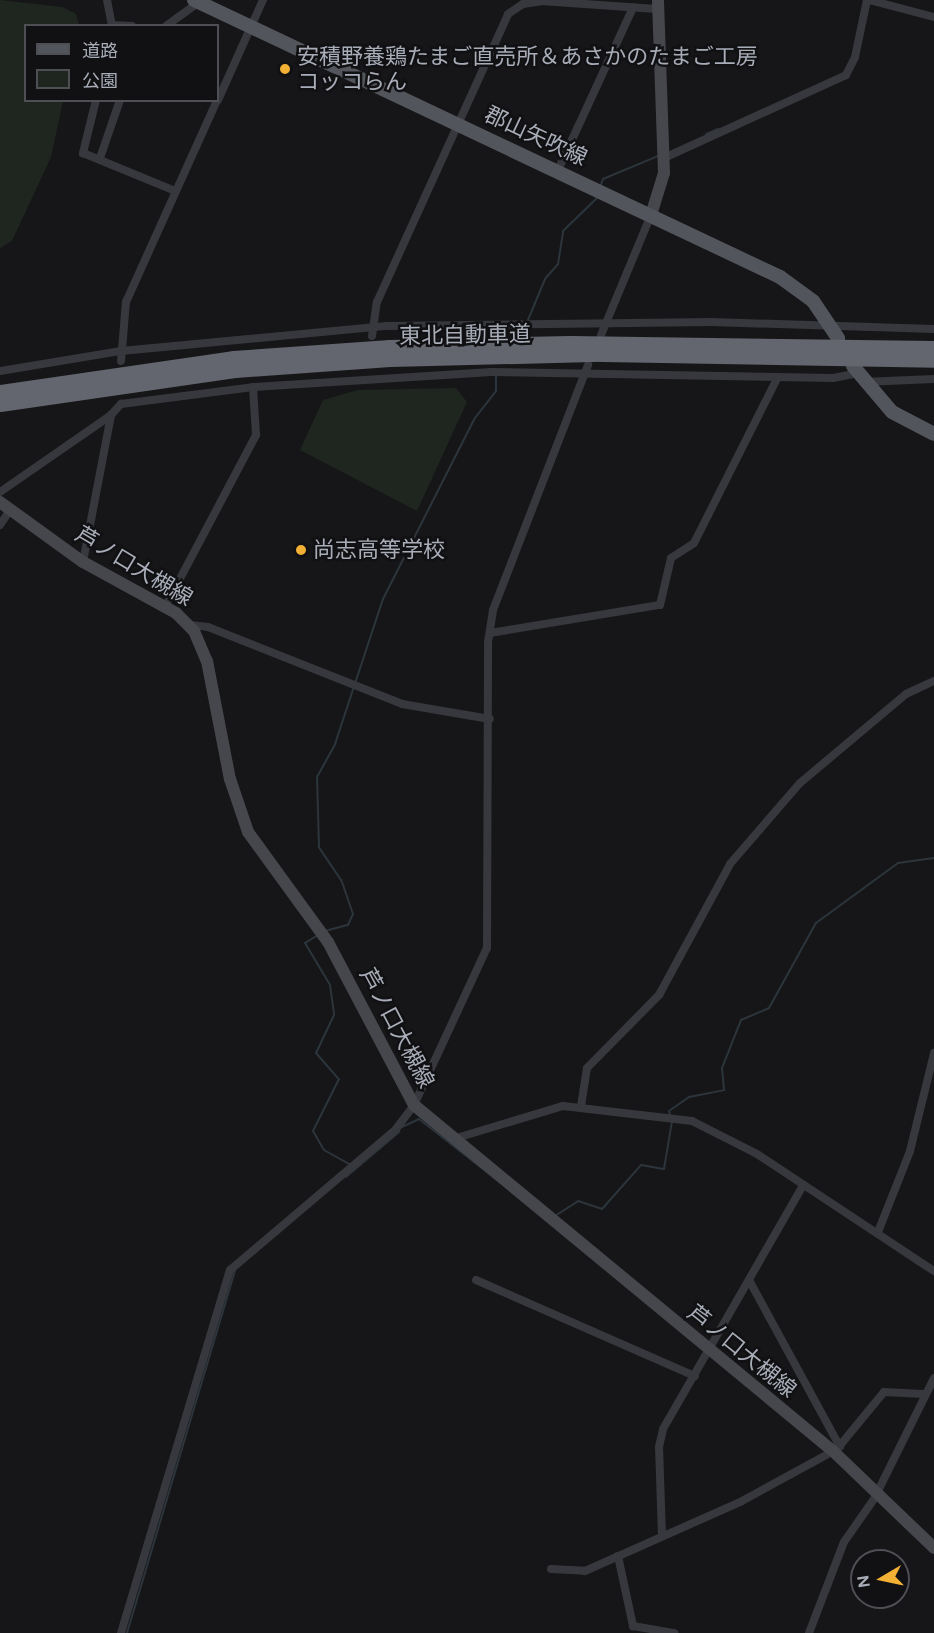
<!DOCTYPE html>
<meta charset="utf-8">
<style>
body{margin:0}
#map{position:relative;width:934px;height:1633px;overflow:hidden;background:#161618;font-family:Figtree,"Noto Sans JP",sans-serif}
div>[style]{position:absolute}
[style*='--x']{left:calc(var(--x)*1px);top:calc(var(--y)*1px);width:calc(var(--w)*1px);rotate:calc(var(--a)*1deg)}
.green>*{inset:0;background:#1e261f}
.stream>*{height:2px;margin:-1px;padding:0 1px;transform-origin:1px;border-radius:1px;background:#2c353c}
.street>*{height:8px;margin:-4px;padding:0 4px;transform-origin:4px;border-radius:4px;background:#37383d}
.secondary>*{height:12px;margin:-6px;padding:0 6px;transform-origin:6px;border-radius:6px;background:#45474d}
.primary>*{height:14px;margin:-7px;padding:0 7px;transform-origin:7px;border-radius:7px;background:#53555c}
.highway>*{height:15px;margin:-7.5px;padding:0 7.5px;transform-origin:7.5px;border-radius:7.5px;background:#63666e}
.dots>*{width:16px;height:16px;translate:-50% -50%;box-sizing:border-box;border:3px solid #111113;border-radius:50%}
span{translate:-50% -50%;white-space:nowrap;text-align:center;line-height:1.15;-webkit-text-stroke:5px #111113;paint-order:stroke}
.poi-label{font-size:22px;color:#a8adb8}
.left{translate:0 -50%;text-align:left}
.street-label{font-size:22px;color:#a8adb8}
.legend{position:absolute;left:24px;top:24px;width:195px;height:78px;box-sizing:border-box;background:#111113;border:2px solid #4d4f55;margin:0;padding:8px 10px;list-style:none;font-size:18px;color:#a8adb8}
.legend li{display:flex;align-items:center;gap:12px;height:30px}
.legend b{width:30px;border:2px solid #4d4f55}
.north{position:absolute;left:850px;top:1549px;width:60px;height:60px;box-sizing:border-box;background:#111113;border:2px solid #4d4f55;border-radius:50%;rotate:261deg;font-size:16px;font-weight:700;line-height:24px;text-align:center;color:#a8adb8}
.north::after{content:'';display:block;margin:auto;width:21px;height:27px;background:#f2b134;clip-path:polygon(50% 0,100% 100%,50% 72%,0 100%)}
</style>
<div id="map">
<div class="green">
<i style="clip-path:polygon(0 0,62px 7px,76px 14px,79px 25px,26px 26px,26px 100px,63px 101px,51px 157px,12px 241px,0 248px)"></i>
<i style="clip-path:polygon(456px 388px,467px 402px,417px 511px,300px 450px,323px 400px,358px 390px)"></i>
</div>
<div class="stream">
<i style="--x:706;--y:134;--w:13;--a:-23"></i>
<i style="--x:601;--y:185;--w:6;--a:-72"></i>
<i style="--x:603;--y:179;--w:60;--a:-22.7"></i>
<i style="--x:528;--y:320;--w:44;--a:-67.5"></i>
<i style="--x:545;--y:279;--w:20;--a:-49"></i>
<i style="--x:558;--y:264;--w:33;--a:-81"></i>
<i style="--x:563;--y:231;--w:47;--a:-44.1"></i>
<i style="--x:325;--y:931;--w:24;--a:-15"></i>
<i style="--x:348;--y:925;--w:12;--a:-66"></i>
<i style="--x:353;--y:914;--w:36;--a:-109"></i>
<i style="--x:341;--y:880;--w:40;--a:-124"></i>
<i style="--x:319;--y:847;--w:70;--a:-91.6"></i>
<i style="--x:317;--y:777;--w:38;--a:-61"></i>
<i style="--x:335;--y:744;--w:153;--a:-71.7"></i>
<i style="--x:383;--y:599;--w:203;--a:-63.1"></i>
<i style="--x:475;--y:418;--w:34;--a:-52"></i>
<i style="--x:496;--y:391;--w:15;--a:-90"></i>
<i style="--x:318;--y:935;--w:15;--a:148"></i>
<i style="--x:305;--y:943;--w:49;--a:59.2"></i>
<i style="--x:330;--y:985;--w:30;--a:82"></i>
<i style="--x:334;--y:1015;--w:42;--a:115.3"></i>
<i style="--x:316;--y:1053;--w:35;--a:49"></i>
<i style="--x:339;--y:1079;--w:58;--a:116.6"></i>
<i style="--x:313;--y:1131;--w:22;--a:60"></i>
<i style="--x:324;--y:1150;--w:29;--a:29"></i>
<i style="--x:670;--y:1115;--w:4;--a:-104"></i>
<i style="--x:669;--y:1111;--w:24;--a:-35"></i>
<i style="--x:689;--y:1097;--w:36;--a:-11"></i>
<i style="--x:724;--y:1090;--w:22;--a:-95"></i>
<i style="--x:722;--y:1068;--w:52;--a:-68.4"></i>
<i style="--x:741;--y:1020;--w:30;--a:-23"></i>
<i style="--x:769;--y:1008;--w:97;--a:-61.1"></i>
<i style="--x:816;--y:923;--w:102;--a:-36.2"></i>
<i style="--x:898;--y:863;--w:36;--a:-8"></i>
<i style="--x:402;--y:1127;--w:19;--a:-25"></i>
<i style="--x:419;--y:1119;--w:164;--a:38.1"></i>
<i style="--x:346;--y:1177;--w:70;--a:-40.3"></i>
<i style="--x:555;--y:1216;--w:27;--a:-33"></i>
<i style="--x:578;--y:1201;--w:25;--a:18"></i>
<i style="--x:602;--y:1209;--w:59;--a:-48.4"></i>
<i style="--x:641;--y:1165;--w:23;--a:10"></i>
<i style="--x:664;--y:1169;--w:49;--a:-80.5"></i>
<i style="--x:127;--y:1633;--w:379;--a:-73.4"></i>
</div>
<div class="street">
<i style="--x:107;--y:0;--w:26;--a:79"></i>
<i style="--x:869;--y:0;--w:67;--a:14.7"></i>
<i style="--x:112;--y:25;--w:20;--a:3"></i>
<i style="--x:166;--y:26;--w:41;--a:-36"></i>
<i style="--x:96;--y:100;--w:55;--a:103.8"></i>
<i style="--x:83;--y:153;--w:100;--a:22.4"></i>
<i style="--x:218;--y:100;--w:110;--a:-65.8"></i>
<i style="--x:100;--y:158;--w:61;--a:-71"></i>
<i style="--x:664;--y:158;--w:200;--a:-24.5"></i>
<i style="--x:846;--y:75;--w:20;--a:-63"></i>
<i style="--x:855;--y:57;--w:58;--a:-78.1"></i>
<i style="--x:558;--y:170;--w:179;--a:-65.2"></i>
<i style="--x:601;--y:335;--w:130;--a:-67.4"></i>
<i style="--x:372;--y:336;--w:34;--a:-82"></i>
<i style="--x:377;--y:302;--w:316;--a:-65.5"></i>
<i style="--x:508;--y:14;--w:18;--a:-34"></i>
<i style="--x:523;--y:4;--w:18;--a:-9"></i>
<i style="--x:541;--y:1;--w:116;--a:3.9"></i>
<i style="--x:121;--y:361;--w:59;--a:-85.2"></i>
<i style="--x:126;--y:302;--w:222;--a:-65.7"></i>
<i style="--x:0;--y:371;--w:123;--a:-9.4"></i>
<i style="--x:121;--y:351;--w:267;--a:-5.4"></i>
<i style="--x:387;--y:326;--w:325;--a:-0.7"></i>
<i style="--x:712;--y:322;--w:222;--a:1.8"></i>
<i style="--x:863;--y:382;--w:71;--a:-2.4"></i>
<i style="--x:0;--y:492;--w:135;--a:-34.7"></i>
<i style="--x:0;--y:525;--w:18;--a:-56"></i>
<i style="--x:83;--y:562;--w:150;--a:-79.2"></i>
<i style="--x:111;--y:415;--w:15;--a:-48"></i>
<i style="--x:121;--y:404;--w:133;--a:-7.3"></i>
<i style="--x:253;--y:387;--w:239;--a:-3.6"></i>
<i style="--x:492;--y:372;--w:341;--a:1"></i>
<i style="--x:833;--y:378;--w:25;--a:-11"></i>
<i style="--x:165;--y:607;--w:195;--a:-62.1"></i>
<i style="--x:256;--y:435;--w:48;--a:-93.6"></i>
<i style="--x:190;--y:625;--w:18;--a:6"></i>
<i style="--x:208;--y:627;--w:209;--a:21.6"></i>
<i style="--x:402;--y:704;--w:89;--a:9.7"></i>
<i style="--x:490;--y:633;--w:172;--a:-9.4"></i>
<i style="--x:660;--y:605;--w:48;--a:-76.8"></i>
<i style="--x:671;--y:558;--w:27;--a:-33"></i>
<i style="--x:694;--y:543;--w:186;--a:-63.2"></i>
<i style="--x:581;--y:1106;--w:38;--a:-81"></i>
<i style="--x:587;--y:1068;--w:103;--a:-45.4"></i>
<i style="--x:659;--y:995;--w:149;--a:-61.5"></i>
<i style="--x:730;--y:864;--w:107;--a:-49.2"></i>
<i style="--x:800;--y:783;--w:138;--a:-40"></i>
<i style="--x:906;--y:694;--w:31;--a:-25"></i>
<i style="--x:453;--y:1139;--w:115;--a:-16.7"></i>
<i style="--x:563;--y:1106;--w:130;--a:6.6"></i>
<i style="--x:692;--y:1121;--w:73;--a:26.9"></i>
<i style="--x:757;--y:1154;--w:212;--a:33.5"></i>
<i style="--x:878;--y:1232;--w:87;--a:-68.4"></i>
<i style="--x:910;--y:1151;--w:101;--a:-76.2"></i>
<i style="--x:476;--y:1280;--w:239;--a:23.7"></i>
<i style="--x:749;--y:1280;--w:190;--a:61.4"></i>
<i style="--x:662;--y:1536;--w:89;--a:-91.9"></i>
<i style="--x:659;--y:1447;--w:18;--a:-77"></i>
<i style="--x:663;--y:1429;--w:280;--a:-60.1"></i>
<i style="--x:618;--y:1556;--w:72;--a:77.9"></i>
<i style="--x:633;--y:1626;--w:42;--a:9.7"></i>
<i style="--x:551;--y:1569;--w:34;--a:3"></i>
<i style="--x:585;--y:1571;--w:172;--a:-24"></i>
<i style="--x:742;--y:1501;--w:108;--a:-28.7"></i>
<i style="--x:837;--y:1449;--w:74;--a:-50.5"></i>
<i style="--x:884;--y:1392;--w:39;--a:3"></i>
<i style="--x:121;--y:1633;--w:379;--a:-73.3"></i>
<i style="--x:230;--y:1270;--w:218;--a:-40.3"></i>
<i style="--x:396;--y:1129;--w:30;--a:-53"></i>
<i style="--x:414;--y:1105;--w:173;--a:-65.1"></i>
<i style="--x:487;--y:948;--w:306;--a:-89.8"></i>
<i style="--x:488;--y:642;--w:32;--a:-81"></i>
<i style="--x:493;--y:610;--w:263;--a:-68.8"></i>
<i style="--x:809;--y:1633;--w:97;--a:-69"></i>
<i style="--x:844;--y:1542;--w:52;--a:-55.1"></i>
<i style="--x:874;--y:1499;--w:135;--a:-63.6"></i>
</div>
<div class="secondary">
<i style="--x:651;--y:215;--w:44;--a:-72.8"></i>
<i style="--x:664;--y:173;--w:173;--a:-92"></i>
<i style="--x:0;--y:502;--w:102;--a:35.9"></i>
<i style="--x:83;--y:562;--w:106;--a:28.7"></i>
<i style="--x:176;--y:613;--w:25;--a:45"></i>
<i style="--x:194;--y:631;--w:33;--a:67"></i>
<i style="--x:207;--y:661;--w:120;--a:79"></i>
<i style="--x:230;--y:779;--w:56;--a:71.2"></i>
<i style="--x:248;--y:832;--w:136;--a:54"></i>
<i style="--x:328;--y:942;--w:184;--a:62.2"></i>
<i style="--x:414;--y:1105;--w:543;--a:39.55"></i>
<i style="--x:833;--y:1451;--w:140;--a:43.8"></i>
</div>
<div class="primary">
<i style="--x:194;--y:0;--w:648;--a:25.3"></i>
<i style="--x:780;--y:277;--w:41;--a:36"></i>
<i style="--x:813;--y:301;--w:45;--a:56"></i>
<i style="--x:853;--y:366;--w:60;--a:49.7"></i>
<i style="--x:892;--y:412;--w:47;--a:27.6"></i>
</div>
<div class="highway">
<i style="--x:0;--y:392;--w:235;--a:-8.3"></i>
<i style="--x:233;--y:358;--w:157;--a:-4"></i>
<i style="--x:390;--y:347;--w:180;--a:-1.3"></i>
<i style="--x:570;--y:343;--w:364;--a:0.8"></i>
<i style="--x:0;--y:404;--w:237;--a:-8.2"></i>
<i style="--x:235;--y:370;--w:155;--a:-4.1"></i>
<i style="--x:390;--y:359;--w:212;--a:-1.4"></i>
<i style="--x:602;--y:354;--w:332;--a:1"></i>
</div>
<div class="dots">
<i style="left:285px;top:69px;background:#f2b134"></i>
<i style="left:301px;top:550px;background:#f2b134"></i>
</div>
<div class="poi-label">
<span class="left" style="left:297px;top:69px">安積野養鶏たまご直売所＆あさかのたまご工房<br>コッコらん</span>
<span class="left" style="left:313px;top:550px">尚志高等学校</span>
</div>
<div class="street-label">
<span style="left:536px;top:136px;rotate:25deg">郡山矢吹線</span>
<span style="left:465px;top:335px;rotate:-1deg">東北自動車道</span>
<span style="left:134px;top:566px;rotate:31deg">芦ノ口大槻線</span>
<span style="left:397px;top:1028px;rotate:62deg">芦ノ口大槻線</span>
<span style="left:742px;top:1351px;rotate:39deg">芦ノ口大槻線</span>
</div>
<ul class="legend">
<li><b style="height:8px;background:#53555c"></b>道路</li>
<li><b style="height:16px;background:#1e261f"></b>公園</li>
</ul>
<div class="north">N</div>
</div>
